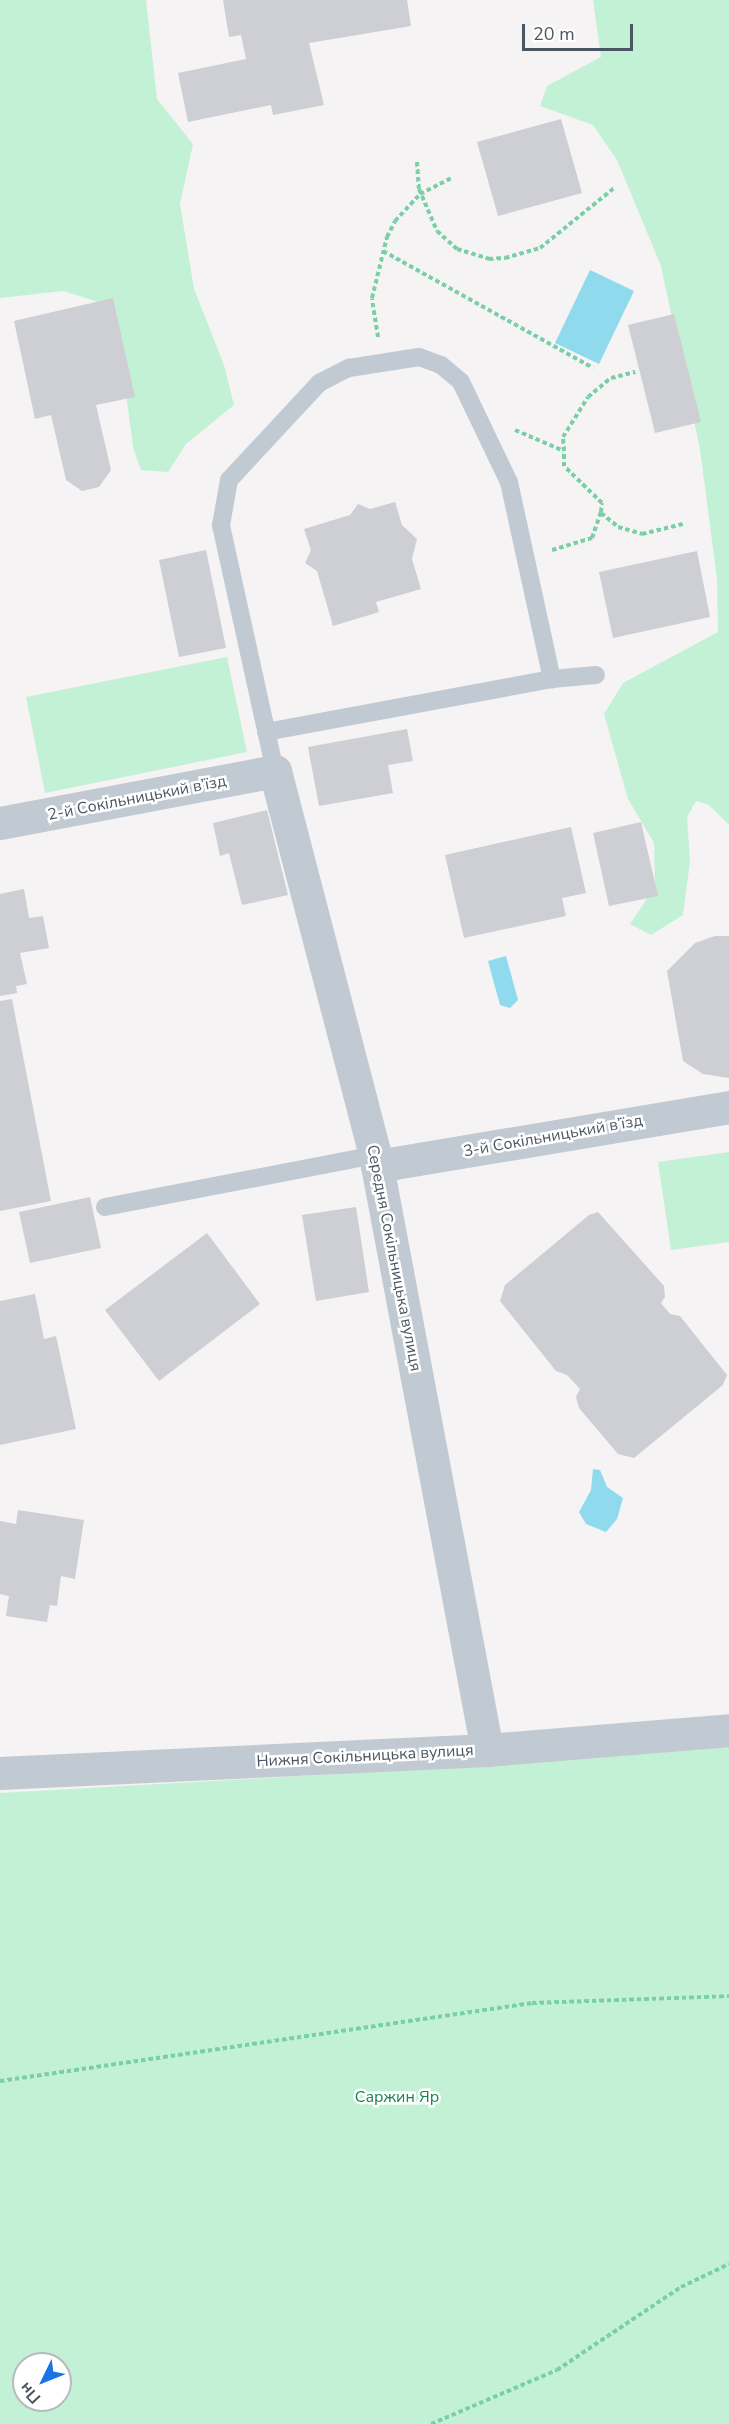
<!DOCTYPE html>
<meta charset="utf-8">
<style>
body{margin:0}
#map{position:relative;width:729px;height:2424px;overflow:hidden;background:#f5f3f3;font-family:"Nunito Sans",sans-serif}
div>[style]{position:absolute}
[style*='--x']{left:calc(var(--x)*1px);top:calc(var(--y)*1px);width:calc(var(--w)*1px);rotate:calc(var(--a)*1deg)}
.green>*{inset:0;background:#c3f1d5}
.water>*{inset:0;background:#90daee}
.building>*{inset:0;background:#cdcfd5}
.path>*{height:4px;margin-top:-2px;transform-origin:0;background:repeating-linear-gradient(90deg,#7ad0a6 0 4.5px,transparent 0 7.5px)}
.service>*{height:18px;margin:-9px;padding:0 9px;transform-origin:9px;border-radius:9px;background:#c1cad2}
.minor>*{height:33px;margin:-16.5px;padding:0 16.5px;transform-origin:16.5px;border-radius:16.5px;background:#c1cad2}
span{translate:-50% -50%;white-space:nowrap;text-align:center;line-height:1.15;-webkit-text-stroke:5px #fff;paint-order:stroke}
.street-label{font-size:16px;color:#4a5661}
.park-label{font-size:16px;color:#17864f}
.north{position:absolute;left:12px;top:2352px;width:60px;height:60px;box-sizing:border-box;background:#fff;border:2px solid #b7bbc0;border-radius:50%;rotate:227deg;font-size:16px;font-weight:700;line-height:24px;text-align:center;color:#4a5661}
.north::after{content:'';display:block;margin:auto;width:21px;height:27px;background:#1a73e8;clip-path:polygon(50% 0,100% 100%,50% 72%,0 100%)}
.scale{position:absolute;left:522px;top:24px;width:111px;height:27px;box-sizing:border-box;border:3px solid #4a5661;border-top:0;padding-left:8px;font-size:18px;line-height:21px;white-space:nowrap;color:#4a5661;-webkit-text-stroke:4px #fff;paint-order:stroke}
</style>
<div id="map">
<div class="green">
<i style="clip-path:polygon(0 0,146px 0,157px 99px,193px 144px,180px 204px,194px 289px,224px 365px,234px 405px,186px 444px,168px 472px,141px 470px,133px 447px,115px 307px,63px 291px,0 298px)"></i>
<i style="clip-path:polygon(593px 0,729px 0,729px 825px,709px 805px,696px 801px,687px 817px,690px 861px,683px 915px,651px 935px,630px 924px,655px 887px,654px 843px,628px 799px,604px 714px,623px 683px,718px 632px,717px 579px,700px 449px,661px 266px,617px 160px,593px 125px,540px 106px,547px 86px,601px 57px)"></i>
<i style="clip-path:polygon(227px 657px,247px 752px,45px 793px,26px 697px)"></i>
<i style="clip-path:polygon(729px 1152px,729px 1242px,671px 1250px,658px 1162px)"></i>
<i style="clip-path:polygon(evenodd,729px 1731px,729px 2424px,0 2424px,0 1793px,337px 1774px,729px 1731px,24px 2364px,60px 2364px,60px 2400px,24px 2400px,24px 2364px)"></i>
</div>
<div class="water">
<i style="clip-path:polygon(590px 270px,634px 291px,599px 364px,555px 343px)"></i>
<i style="clip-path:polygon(506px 956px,518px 1000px,510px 1008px,500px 1005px,488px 961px)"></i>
<i style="clip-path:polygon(593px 1469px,600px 1470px,607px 1487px,623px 1498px,617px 1519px,606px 1532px,586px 1524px,579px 1512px,591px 1490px)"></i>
</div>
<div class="building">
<i style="clip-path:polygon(223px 0,407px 0,411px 26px,309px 43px,324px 105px,273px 115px,271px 105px,188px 122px,178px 73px,246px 59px,241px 35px,229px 37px)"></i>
<i style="clip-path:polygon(561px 119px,582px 193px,498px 216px,477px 142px)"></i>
<i style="clip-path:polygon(113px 298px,135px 397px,96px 405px,111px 470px,99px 487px,82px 491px,66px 480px,51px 415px,35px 419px,14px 321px)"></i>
<i style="clip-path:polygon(674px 314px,701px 422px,655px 433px,628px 325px)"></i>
<i style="clip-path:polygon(395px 502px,402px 525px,417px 539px,412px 559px,421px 589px,376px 602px,379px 612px,333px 626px,317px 571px,305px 563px,311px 550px,304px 529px,350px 515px,358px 504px,370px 509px)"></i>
<i style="clip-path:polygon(206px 550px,226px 648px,179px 657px,159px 560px)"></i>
<i style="clip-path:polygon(697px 551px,710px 617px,613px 638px,599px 572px)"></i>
<i style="clip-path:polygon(407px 729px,413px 761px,388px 765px,393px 793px,319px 806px,308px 747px)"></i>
<i style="clip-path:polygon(267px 810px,288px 895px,242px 905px,229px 853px,220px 856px,213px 823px)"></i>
<i style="clip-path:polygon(641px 822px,658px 896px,609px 906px,593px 833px)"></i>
<i style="clip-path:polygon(571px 827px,586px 893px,562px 898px,566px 916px,464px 938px,445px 855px)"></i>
<i style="clip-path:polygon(24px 889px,29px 918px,43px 916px,49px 948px,20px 953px,27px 984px,16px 986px,17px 993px,0 996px,0 894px)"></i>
<i style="clip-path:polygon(715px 936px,729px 936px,729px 1078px,703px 1074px,683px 1061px,667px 971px,695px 943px)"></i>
<i style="clip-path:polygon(12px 999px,51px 1201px,0 1211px,0 1001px)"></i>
<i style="clip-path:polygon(90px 1197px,101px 1248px,30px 1263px,19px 1212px)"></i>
<i style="clip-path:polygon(356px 1207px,369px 1292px,316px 1301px,302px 1215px)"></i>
<i style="clip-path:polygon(598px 1212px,664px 1286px,665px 1297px,661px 1303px,670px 1314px,680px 1316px,727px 1375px,723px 1385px,634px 1458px,618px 1454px,579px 1408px,576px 1397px,580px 1389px,567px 1375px,556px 1371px,500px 1301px,505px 1285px,589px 1215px)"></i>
<i style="clip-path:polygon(207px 1233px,260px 1304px,159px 1381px,105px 1310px)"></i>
<i style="clip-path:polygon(35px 1294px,44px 1339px,56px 1336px,76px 1429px,0 1445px,0 1301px)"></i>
<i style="clip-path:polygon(18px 1510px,84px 1520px,75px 1579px,61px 1576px,57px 1606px,50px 1605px,47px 1622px,6px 1616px,9px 1596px,0 1594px,0 1521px,16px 1524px)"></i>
</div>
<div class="path">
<i style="--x:417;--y:162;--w:27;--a:86"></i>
<i style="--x:419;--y:189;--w:46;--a:66.8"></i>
<i style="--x:437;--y:231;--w:27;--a:42"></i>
<i style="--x:457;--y:249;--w:34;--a:17"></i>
<i style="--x:489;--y:259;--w:16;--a:-4"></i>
<i style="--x:505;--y:258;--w:36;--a:-16"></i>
<i style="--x:540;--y:248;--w:95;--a:-39"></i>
<i style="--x:383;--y:251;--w:240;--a:29.1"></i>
<i style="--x:378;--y:337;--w:39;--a:-99"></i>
<i style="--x:372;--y:298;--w:63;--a:-76.2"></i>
<i style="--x:387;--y:237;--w:18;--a:-63"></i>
<i style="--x:395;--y:221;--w:37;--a:-47"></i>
<i style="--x:420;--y:194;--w:37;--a:-27"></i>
<i style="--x:515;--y:430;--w:53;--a:23.2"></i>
<i style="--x:564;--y:451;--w:14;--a:-94"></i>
<i style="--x:563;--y:437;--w:47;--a:-58"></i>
<i style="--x:588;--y:397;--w:30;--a:-40"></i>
<i style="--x:611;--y:378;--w:25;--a:-14"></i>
<i style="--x:601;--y:513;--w:22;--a:39"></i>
<i style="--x:618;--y:527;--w:25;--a:16"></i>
<i style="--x:642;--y:534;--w:42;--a:-13.7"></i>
<i style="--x:552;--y:550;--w:42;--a:-16.7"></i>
<i style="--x:592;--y:538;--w:28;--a:-71"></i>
<i style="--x:601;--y:512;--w:9;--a:-84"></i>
<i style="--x:602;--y:503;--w:53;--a:-135.8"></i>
<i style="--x:564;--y:466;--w:15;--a:-90"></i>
<i style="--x:0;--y:2081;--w:538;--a:-8.34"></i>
<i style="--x:532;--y:2003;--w:197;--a:-2"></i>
<i style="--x:431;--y:2424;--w:137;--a:-23.2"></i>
<i style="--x:557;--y:2370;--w:149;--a:-33.8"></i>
<i style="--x:681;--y:2287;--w:53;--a:-25.6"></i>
</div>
<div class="service">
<i style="--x:266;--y:732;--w:291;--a:-10.5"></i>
<i style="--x:552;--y:679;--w:44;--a:-5.2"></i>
<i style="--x:275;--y:771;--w:252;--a:-102.4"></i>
<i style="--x:221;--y:525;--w:46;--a:-79.9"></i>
<i style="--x:229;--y:480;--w:132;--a:-47.1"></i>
<i style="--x:319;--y:383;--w:34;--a:-27"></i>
<i style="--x:349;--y:368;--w:71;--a:-8.9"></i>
<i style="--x:419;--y:357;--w:23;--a:20"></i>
<i style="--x:441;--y:365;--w:26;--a:40"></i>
<i style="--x:461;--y:382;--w:111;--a:64.4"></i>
<i style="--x:509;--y:482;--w:202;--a:77.7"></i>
<i style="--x:105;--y:1207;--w:275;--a:-10.9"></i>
</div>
<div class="minor">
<i style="--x:0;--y:823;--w:280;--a:-10.7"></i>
<i style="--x:275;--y:771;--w:397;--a:75.4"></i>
<i style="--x:375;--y:1155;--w:605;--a:79.34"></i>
<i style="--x:377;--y:1166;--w:357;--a:-9.5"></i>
<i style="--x:0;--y:1773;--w:488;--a:-2.7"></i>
<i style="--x:487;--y:1750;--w:243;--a:-4.7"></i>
</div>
<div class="street-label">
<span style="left:137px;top:798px;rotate:-11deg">2-й Сокільницький в’їзд</span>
<span style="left:553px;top:1136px;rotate:-10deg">3-й Сокільницький в’їзд</span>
<span style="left:394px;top:1258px;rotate:79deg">Середня Сокільницька вулиця</span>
<span style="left:365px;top:1756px;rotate:-3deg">Нижня Сокільницька вулиця</span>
</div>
<div class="park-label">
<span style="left:397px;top:2097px">Саржин Яр</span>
</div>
<div class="north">Пн</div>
<div class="scale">20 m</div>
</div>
